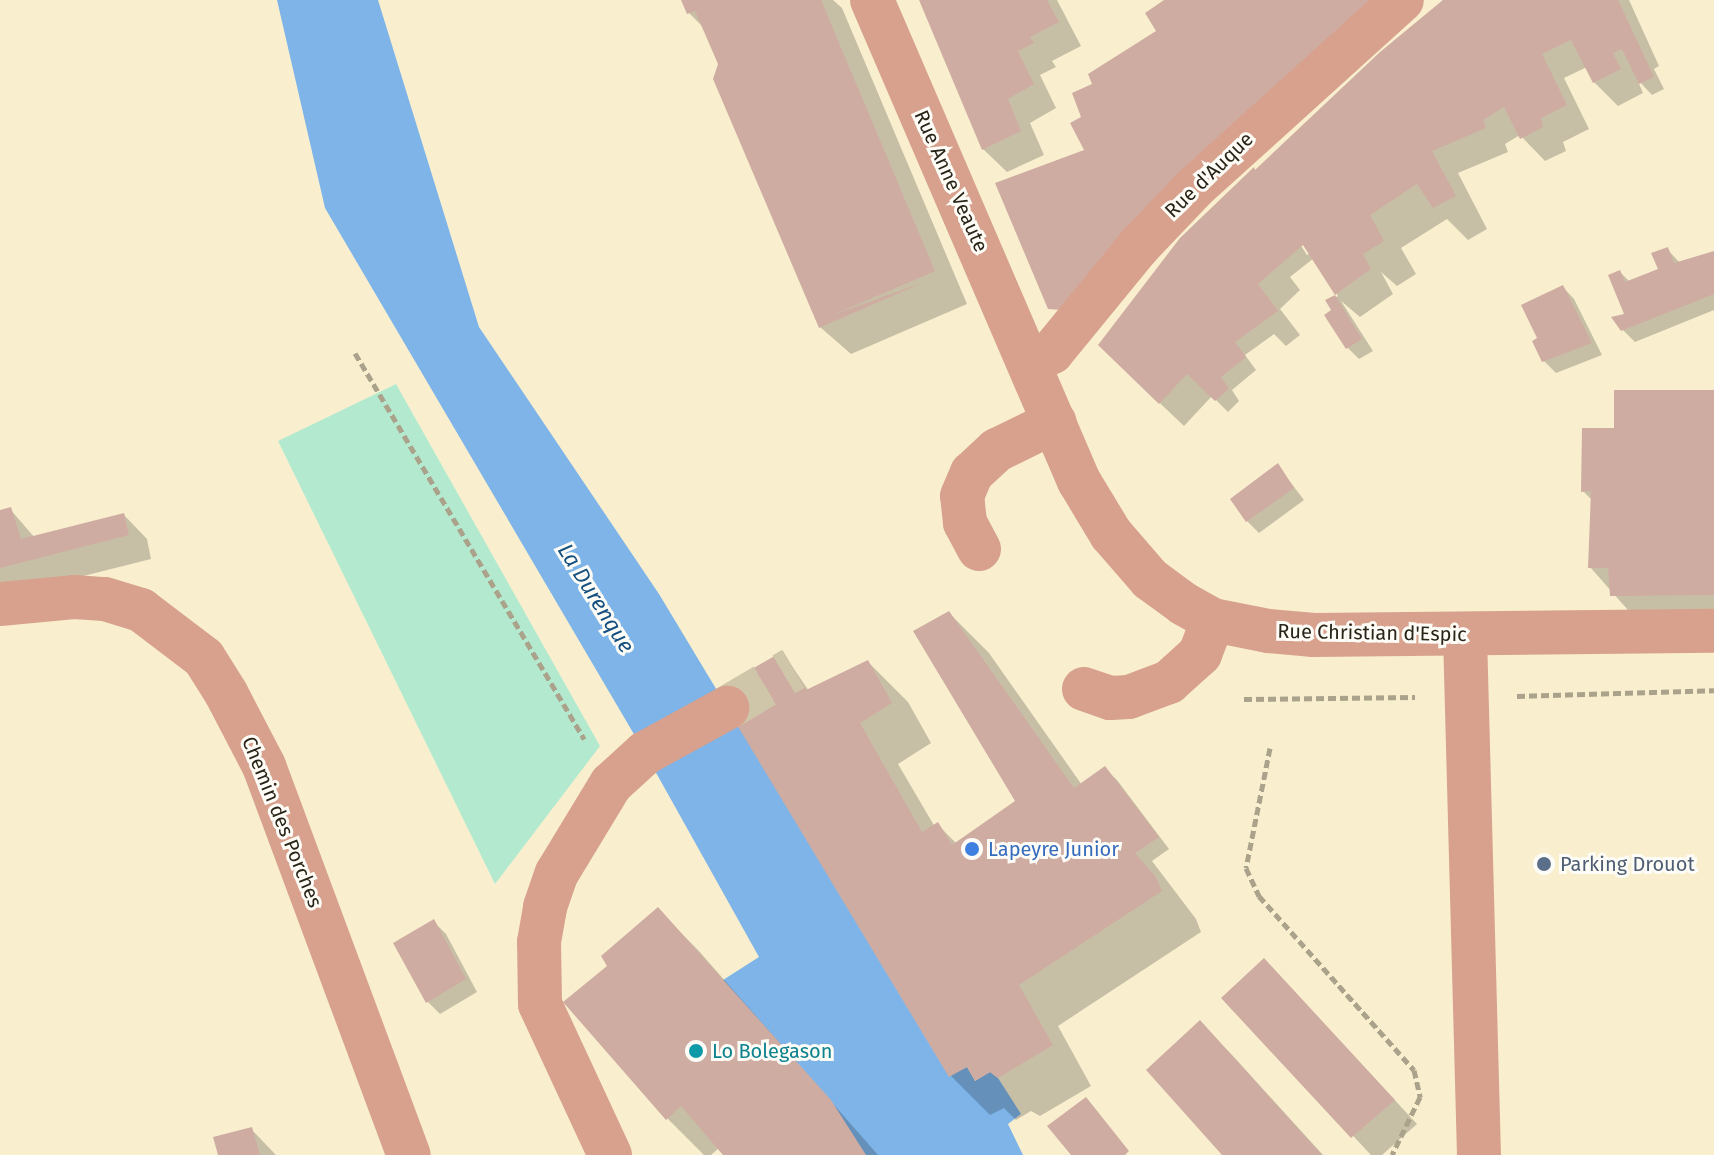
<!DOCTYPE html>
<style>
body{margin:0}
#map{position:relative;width:1714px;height:1155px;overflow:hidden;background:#f9efcf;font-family:"Fira Sans",sans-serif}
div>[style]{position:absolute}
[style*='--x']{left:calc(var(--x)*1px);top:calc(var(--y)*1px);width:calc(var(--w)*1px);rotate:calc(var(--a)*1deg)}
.green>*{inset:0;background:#b3eacf}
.water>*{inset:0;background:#7eb4e8}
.shadow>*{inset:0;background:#0003}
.building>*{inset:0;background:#cfaca2}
.minor-tunnel>*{height:44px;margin-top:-22px;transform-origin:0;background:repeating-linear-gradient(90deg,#cfc6aa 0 44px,transparent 0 66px)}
.path>*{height:5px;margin-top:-2.5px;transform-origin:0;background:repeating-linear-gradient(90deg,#aaa28a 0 8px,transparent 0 12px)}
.minor>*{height:44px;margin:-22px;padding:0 22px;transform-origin:22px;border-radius:22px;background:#d7a18e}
.dots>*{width:22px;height:22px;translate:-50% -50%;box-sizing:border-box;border:4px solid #fefcf6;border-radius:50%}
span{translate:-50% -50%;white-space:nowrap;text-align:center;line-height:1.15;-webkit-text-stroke:6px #fefcf6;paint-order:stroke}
.street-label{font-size:20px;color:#282418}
.shop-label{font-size:20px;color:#366cbe}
.left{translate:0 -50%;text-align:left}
.service-label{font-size:20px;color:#4e5e75}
.culture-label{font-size:20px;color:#0d838f}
.water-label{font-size:22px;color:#145080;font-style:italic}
</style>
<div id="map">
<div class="green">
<i style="clip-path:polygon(396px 384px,600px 746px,495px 884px,278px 441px)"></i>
</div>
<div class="water">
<i style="clip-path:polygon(277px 0,378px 0,479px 327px,659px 594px,949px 1076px,967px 1067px,975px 1081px,990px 1072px,998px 1078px,1021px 1114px,1008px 1124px,1023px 1155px,866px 1155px,723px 980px,759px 957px,645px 753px,325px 208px)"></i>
</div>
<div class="shadow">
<i style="clip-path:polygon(683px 0,833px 0,842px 8px,967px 304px,851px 354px,820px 327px,720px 64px,706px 30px,689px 13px)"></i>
<i style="clip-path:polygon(925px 0,1057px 0,1081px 46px,1052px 61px,1056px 67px,1040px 75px,1056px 108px,1030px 123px,1044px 155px,1007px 172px,983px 149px)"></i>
<i style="clip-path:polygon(evenodd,1443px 0,1629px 0,1659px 66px,1654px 69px,1664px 89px,1652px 95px,1637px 79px,1643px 93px,1618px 106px,1594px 82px,1587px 67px,1564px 78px,1589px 129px,1563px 142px,1566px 151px,1545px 161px,1520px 135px,1505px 144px,1508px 152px,1458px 173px,1487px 229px,1468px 240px,1447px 219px,1401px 248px,1416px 274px,1397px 286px,1381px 272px,1393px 294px,1360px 317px,1341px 301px,1373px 351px,1359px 359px,1347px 347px,1328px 301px,1338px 296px,1314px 258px,1290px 277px,1300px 290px,1280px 309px,1300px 335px,1286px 346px,1274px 334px,1245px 355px,1256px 370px,1232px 390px,1239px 401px,1228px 412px,1212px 396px,1184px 426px,1124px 369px,1256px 172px,1443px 0,1265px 189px,1310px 253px,1307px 255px,1265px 189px)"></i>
<i style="clip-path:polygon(1667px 249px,1680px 263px,1714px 252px,1714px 310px,1635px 342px,1623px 330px,1626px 315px,1620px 272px,1630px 282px,1660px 270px)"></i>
<i style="clip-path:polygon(1563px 287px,1574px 299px,1602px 355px,1556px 373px,1544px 361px,1540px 339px)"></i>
<i style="clip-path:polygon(1714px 392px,1714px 618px,1635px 618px,1590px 567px,1592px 500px,1583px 491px,1616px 430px)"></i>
<i style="clip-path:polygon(1278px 466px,1304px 500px,1259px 533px,1247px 521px)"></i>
<i style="clip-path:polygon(10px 509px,35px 538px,124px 515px,147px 539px,151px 559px,0 597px,0 512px)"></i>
<i style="clip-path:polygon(949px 613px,989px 653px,1082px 785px,1105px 769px,1117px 780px,1169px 849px,1152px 861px,1196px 919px,1201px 932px,1058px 1026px,1091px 1086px,1040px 1116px,1031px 1111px,1016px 1120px,1004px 1108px,990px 1115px,950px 1075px,783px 653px,809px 691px,868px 662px,908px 702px,931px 743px,898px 764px,935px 827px,938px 825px,957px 844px,1018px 801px)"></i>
<i style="clip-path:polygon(658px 910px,698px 950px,878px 1155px,725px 1155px,719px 1148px,711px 1155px,704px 1155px,667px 1118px,610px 967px)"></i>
<i style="clip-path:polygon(434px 922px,446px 934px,477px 992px,440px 1014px,428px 1002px,396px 944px)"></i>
<i style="clip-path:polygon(1287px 984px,1417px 1124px,1382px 1155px,1371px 1155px,1224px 998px)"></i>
<i style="clip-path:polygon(1200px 1023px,1233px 1056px,1323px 1155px,1225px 1155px)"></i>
<i style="clip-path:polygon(251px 1129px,276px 1155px,220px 1155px)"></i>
</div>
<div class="building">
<i style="clip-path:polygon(681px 0,821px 0,935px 271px,833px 315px,924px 282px,819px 328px,713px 79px,718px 64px,695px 11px,687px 14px)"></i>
<i style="clip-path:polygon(919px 0,1047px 0,1059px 22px,1030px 37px,1034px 43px,1018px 51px,1034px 84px,1008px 99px,1021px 131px,982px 150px)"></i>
<i style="clip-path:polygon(1164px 0,1373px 0,1061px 310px,1048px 309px,995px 183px,1084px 150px,1070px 123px,1081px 117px,1072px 93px,1092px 84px,1088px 74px,1156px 31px,1145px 13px)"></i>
<i style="clip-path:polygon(1443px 0,1618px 0,1654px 77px,1639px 84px,1622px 49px,1613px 53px,1621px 69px,1593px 83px,1571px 40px,1542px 54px,1567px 105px,1541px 118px,1543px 127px,1520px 139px,1504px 107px,1483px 120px,1486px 128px,1432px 151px,1456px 196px,1433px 208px,1417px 184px,1370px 215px,1384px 241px,1363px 254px,1371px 269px,1335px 295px,1303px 245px,1258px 284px,1278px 311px,1235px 342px,1246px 357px,1221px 377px,1229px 389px,1215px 401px,1187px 374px,1159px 404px,1098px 345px,1180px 238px,1254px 167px,1255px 170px,1380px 52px)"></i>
<i style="clip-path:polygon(1668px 247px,1674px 263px,1714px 251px,1714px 294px,1621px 331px,1611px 317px,1624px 314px,1608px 275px,1620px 270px,1625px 282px,1658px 269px,1651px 253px)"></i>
<i style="clip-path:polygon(1563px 285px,1592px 343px,1542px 362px,1532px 341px,1537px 338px,1521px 305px)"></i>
<i style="clip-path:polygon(1335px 295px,1362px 339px,1346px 349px,1324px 315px,1331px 310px,1325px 300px)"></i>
<i style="clip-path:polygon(1614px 390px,1714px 390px,1714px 595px,1610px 596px,1608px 568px,1588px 568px,1591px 491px,1581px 492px,1582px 428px,1614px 428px)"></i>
<i style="clip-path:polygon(1278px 463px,1294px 488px,1246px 522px,1230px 499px)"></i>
<i style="clip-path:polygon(11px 507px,21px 539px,124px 513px,129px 535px,0 568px,0 510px)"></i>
<i style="clip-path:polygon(949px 611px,1074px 788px,1105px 766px,1159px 837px,1135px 853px,1156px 877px,1162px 891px,1019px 985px,1053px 1045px,998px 1078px,990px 1072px,975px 1081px,967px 1067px,949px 1077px,716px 690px,783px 651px,806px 690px,868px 660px,892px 703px,860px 723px,922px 832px,938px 822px,952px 845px,1015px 801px,913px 631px)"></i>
<i style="clip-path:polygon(658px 907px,831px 1100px,866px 1155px,723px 1155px,681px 1106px,666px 1120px,563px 1002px,607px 966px,601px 956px)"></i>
<i style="clip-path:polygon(434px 919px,466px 979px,426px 1003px,393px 943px)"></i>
<i style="clip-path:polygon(1264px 958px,1395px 1100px,1351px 1138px,1221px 998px)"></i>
<i style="clip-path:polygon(1200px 1020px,1322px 1155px,1222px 1155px,1146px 1070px)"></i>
<i style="clip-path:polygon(1086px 1097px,1129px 1151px,1125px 1155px,1071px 1155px,1047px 1126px)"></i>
<i style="clip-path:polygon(252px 1127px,260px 1155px,218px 1155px,213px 1137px)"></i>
</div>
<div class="minor-tunnel">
<i style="--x:727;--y:708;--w:77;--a:-30.6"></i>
</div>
<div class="path">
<i style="--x:355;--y:353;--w:449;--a:59.3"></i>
<i style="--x:1517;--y:696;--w:197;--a:-1.7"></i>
<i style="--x:1244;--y:699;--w:171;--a:-0.7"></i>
<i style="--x:1270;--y:748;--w:122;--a:101.3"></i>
<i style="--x:1246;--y:868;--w:31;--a:65"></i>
<i style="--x:1259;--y:896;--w:233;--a:48.3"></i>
<i style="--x:1414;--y:1070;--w:28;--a:77"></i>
<i style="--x:1420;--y:1097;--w:64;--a:115.8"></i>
</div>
<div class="minor">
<i style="--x:872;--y:0;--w:524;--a:66.72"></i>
<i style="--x:1079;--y:481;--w:62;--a:58.9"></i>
<i style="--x:1111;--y:534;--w:60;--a:49.1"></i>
<i style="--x:1150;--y:579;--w:42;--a:36.3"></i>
<i style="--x:1184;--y:604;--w:33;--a:29"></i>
<i style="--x:1213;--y:620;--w:56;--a:11.3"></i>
<i style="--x:1268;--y:631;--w:46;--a:5"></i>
<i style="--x:1314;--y:635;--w:400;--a:-0.6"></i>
<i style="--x:1030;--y:362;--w:24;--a:-24"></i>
<i style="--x:1052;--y:352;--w:136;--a:-50.7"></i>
<i style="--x:1138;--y:247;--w:81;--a:-46.5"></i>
<i style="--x:1194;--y:188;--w:280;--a:-42.1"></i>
<i style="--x:979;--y:549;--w:30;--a:-118"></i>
<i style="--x:965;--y:523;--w:27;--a:-96"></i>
<i style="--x:962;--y:496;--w:25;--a:-67"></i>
<i style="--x:972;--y:473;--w:34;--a:-43"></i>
<i style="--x:997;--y:450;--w:64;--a:-26.2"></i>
<i style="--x:0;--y:604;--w:74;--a:-5.4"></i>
<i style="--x:74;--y:597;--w:31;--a:4"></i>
<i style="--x:105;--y:599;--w:38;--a:17"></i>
<i style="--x:141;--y:610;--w:79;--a:37.3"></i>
<i style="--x:204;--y:658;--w:41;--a:57.8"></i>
<i style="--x:226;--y:693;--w:82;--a:62.5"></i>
<i style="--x:264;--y:766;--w:415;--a:69.6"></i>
<i style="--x:1465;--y:635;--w:520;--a:88.46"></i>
<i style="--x:1084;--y:689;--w:28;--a:19"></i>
<i style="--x:1110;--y:698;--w:19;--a:-3"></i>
<i style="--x:1129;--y:697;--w:43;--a:-20.6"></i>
<i style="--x:1169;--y:682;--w:42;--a:-42.1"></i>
<i style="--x:1200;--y:654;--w:36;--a:-69"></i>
<i style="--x:610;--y:1155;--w:166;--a:-114.9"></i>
<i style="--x:540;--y:1004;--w:62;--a:-90.9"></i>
<i style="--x:539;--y:942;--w:36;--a:-80"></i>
<i style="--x:545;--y:907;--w:36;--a:-71"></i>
<i style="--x:557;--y:873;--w:104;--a:-58.8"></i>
<i style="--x:611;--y:784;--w:46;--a:-42.4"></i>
<i style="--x:645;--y:753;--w:94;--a:-28.8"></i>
</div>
<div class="dots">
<i style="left:972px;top:849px;background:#3f7fe0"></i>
<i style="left:1544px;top:864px;background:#5c6f8a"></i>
<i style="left:696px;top:1051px;background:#0f9aa8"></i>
</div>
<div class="street-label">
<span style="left:1209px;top:175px;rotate:-44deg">Rue d'Auque</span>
<span style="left:951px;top:181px;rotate:66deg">Rue Anne Veaute</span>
<span style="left:1372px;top:633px;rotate:1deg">Rue Christian d'Espic</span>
<span style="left:282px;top:822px;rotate:68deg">Chemin des Porches</span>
</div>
<div class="shop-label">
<span class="left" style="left:988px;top:849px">Lapeyre Junior</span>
</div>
<div class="service-label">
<span class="left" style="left:1560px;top:864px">Parking Drouot</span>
</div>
<div class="culture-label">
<span class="left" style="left:712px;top:1051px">Lo Bolegason</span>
</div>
<div class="water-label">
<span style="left:596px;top:598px;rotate:58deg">La Durenque</span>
</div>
</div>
